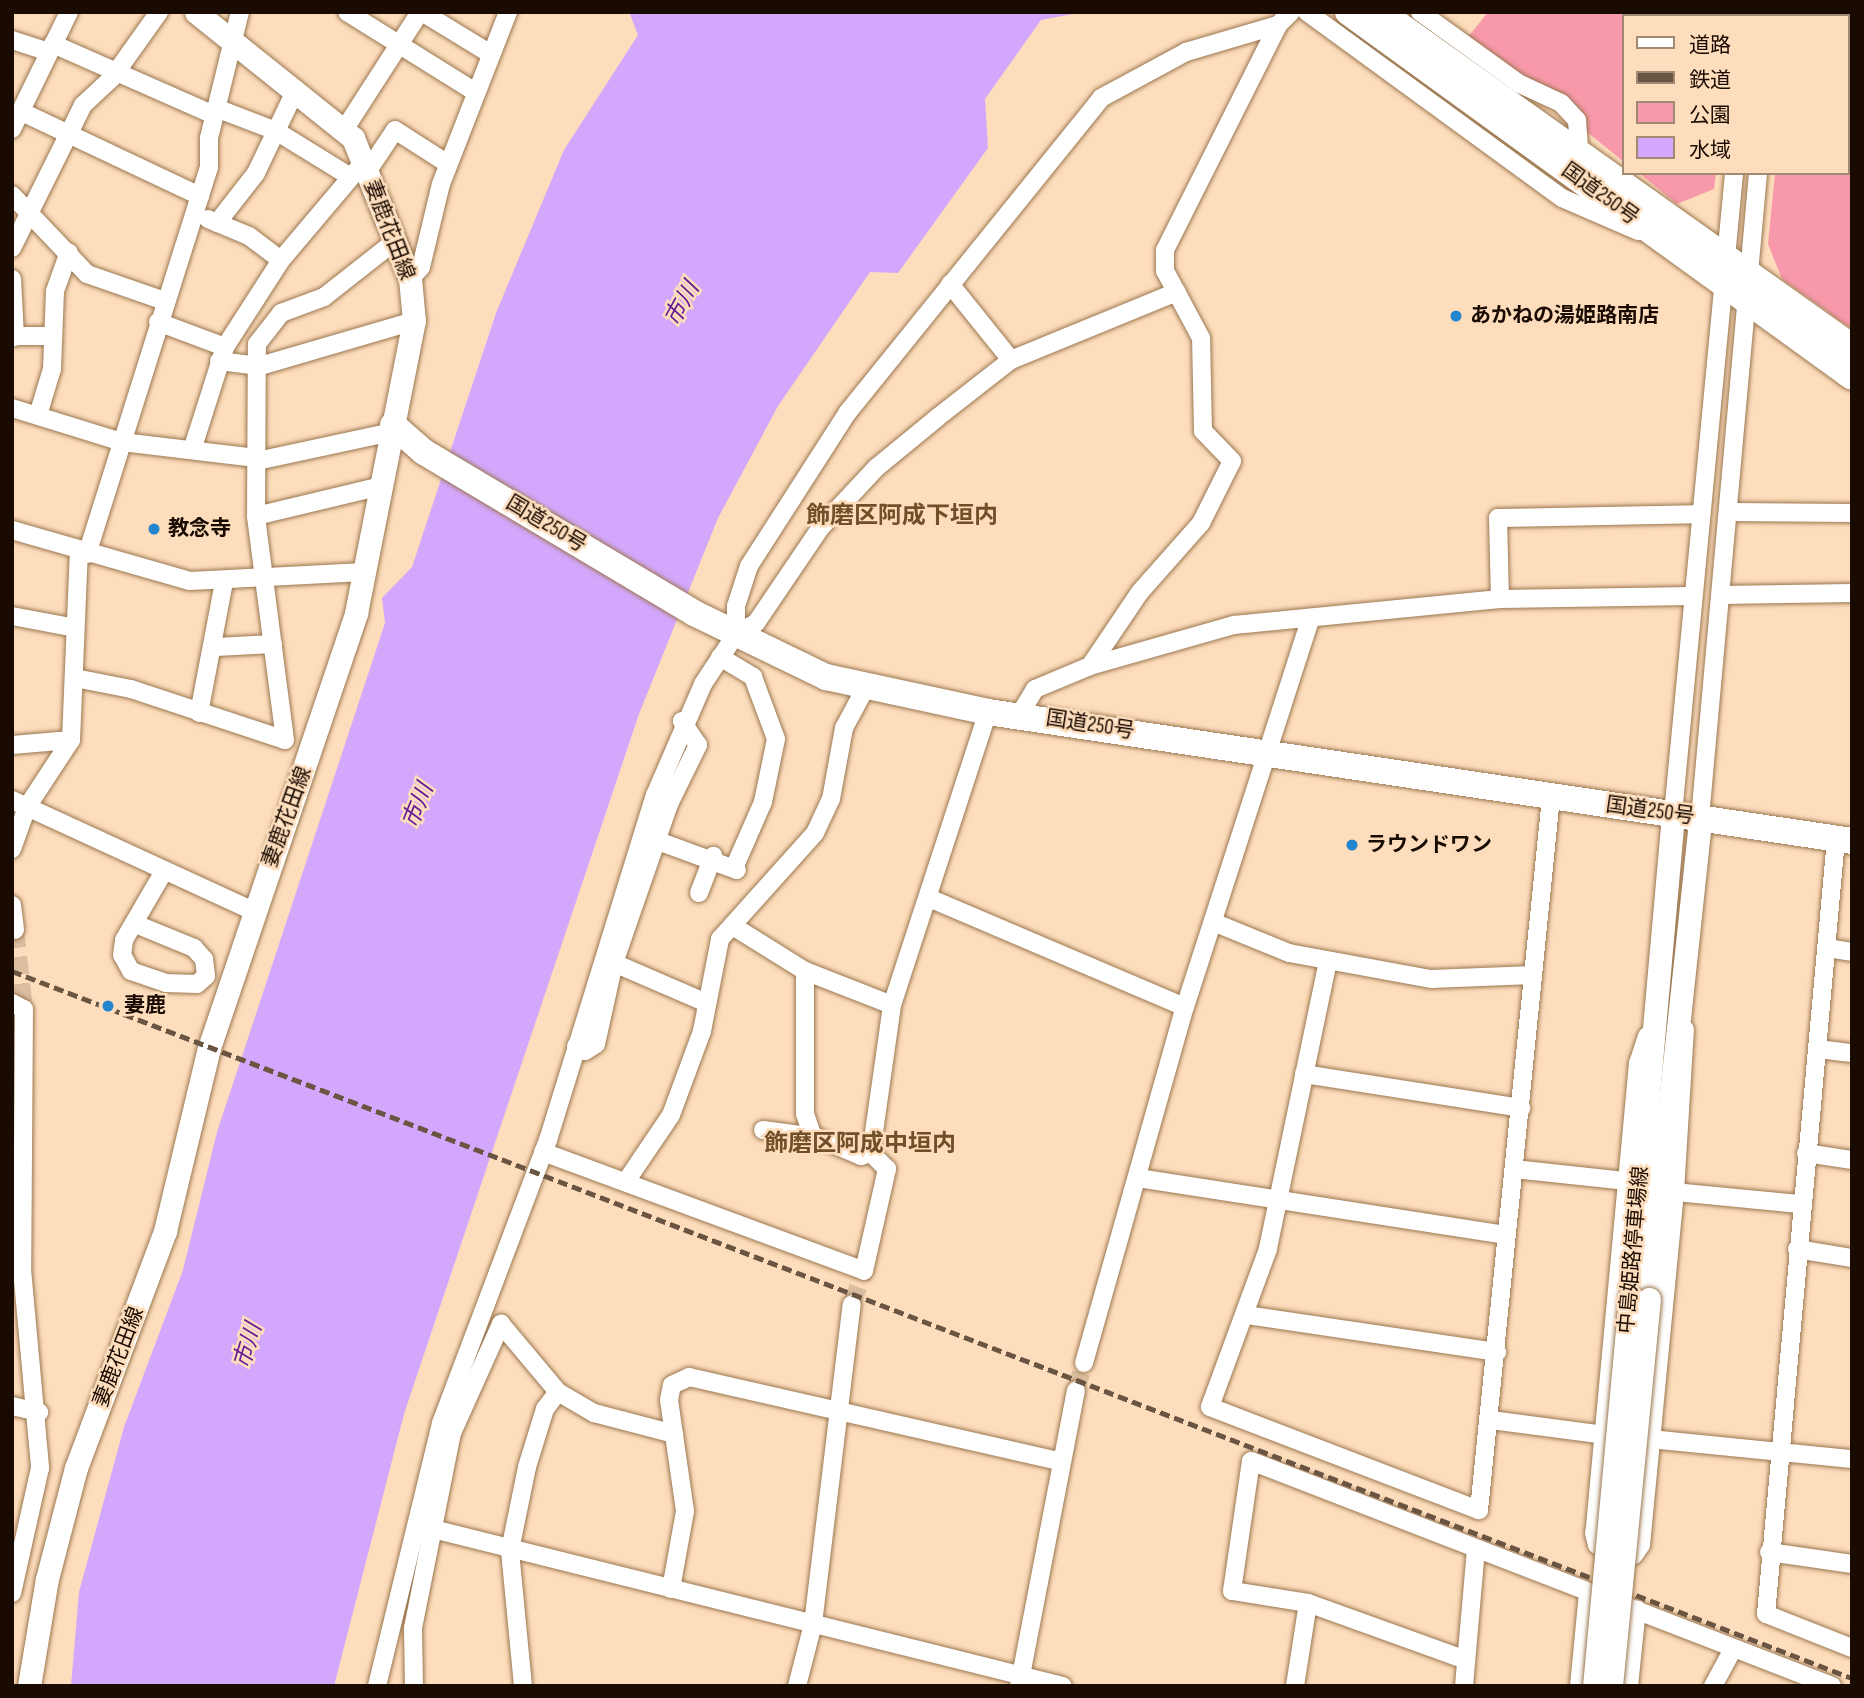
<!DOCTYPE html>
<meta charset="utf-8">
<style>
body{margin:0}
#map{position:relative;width:1864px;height:1698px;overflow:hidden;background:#fdddbc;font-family:"Sofia Sans Condensed","Noto Sans JP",sans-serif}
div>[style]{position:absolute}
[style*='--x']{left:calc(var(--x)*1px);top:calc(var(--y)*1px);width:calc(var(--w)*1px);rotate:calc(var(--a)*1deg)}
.green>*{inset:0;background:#f899ab}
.water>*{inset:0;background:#d3a8fc}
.minor-tunnel>*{height:18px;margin-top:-9px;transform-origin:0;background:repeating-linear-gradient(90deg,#dbbea0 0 18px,transparent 0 27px)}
.roads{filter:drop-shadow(0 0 2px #9b7750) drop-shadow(0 0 2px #9b7750)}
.minor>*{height:18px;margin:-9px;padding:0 9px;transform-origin:9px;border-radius:9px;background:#fff}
.major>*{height:23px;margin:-11.5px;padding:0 11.5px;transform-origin:11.5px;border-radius:11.5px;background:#fff}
.highway>*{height:26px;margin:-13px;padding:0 13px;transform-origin:13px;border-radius:13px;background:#fff}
.rail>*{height:4.5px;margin-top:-2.25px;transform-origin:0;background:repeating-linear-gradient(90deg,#6a5543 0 10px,transparent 0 15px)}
.bridges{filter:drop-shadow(0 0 2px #9b7750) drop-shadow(0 0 2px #9b7750)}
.major-bridge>*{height:23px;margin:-11.5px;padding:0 11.5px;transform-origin:11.5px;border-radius:11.5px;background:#fff}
.dots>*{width:19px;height:19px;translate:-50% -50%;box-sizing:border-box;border:4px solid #fdddbc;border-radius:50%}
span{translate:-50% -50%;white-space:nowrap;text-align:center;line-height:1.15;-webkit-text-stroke:5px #fdddbc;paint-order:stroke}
.street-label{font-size:21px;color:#190b01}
.poi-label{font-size:21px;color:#190b01;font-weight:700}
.left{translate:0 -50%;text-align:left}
.water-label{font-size:23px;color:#661b96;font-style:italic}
.quarter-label{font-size:24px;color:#714f29;font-weight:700}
.frame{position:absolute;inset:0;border:14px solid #190b01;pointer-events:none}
.legend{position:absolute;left:1622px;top:14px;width:228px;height:161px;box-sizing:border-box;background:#fdddbc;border:2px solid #a28971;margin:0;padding:9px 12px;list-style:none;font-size:21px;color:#190b01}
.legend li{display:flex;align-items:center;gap:14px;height:35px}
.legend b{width:35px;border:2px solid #a28971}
</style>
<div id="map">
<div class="green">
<i style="clip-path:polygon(1488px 12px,1735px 12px,1624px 16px,1624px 162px,1469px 36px)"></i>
<i style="clip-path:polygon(1788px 12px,1852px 12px,1852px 329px,1782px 279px,1768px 244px,1775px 173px,1848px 173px,1848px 16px)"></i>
<i style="clip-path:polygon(1639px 173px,1716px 173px,1714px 189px,1677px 204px)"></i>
</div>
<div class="water">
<i style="clip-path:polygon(1084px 12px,1041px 20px,985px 99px,988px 148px,898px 273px,870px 272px,778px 406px,718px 518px,639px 714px,404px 1414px,334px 1686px,71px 1686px,79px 1592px,124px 1427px,183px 1270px,217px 1132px,385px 623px,382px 598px,412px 567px,496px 313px,564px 150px,638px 35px,630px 14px)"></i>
</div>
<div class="minor-tunnel">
<i style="--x:15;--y:930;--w:80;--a:83.5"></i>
<i style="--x:852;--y:1304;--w:35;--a:-70"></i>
<i style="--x:1076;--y:1390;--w:28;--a:-73"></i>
</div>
<div class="roads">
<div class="minor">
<i style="--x:347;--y:12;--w:150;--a:31.9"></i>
<i style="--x:422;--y:12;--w:79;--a:31.5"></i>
<i style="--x:1307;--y:12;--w:316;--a:36.1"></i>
<i style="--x:1562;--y:198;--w:83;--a:23.5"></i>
<i style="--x:1420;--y:12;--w:123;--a:35.8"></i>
<i style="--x:1520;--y:84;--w:45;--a:24.9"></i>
<i style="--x:1561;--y:103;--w:23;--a:47"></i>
<i style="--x:1577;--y:120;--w:31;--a:86"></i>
<i style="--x:1751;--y:16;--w:4;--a:-76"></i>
<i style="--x:1771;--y:16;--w:4;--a:-76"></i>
<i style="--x:12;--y:40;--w:39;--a:18"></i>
<i style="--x:53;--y:44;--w:176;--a:23.8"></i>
<i style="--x:216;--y:108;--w:64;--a:21"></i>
<i style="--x:276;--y:131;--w:86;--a:31.7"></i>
<i style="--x:22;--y:112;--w:197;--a:25.3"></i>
<i style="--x:12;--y:129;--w:130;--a:-64"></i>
<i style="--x:344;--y:130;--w:140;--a:-57.2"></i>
<i style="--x:367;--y:172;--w:50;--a:-56.3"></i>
<i style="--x:395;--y:130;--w:63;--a:32.7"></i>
<i style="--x:12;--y:195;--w:109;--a:46.5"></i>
<i style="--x:87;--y:274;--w:83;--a:19.1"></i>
<i style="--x:208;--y:219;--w:44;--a:22.5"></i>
<i style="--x:249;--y:236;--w:40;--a:37"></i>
<i style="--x:217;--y:223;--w:63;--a:-52"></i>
<i style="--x:256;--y:173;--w:93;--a:-64.5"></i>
<i style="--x:12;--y:248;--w:160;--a:-63.6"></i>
<i style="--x:83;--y:105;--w:40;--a:-43"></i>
<i style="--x:112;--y:78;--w:81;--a:-54.5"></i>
<i style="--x:12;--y:279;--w:58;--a:87"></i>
<i style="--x:410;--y:279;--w:16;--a:-47"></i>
<i style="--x:421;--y:267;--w:85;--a:-76.5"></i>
<i style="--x:441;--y:184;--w:185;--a:-68.7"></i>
<i style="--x:950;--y:284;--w:97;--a:51.2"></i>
<i style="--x:158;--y:322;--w:72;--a:20.5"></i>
<i style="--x:12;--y:336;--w:39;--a:0"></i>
<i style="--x:219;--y:361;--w:41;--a:7"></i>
<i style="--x:260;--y:366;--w:160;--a:-16.3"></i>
<i style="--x:12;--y:408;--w:115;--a:17.2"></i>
<i style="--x:122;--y:442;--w:135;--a:6.8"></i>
<i style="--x:39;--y:412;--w:45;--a:-73.2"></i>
<i style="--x:52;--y:369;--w:78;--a:-87.8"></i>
<i style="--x:55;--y:291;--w:41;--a:-70.3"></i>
<i style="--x:193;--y:447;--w:105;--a:-72.3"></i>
<i style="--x:225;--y:347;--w:103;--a:-57.2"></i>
<i style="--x:281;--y:260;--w:127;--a:-49.8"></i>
<i style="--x:257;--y:461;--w:138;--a:-12.1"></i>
<i style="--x:1729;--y:512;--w:123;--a:0.5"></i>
<i style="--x:256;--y:516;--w:129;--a:-13.5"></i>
<i style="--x:12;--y:530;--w:185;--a:16"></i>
<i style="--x:190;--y:581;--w:174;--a:-3"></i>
<i style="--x:87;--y:554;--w:405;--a:-72.5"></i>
<i style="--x:209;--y:168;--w:30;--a:-90"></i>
<i style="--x:209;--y:138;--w:130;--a:-76.2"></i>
<i style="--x:1721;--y:595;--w:131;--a:-0.9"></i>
<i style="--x:1500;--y:599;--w:81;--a:-91.4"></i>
<i style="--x:1498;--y:518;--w:201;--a:-1.1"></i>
<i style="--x:12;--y:616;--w:60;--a:10.6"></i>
<i style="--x:736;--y:634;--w:28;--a:-90"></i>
<i style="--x:736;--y:606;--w:42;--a:-72"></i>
<i style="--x:749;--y:566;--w:183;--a:-57.3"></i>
<i style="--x:848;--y:412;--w:403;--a:-51.1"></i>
<i style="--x:1101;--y:98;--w:97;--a:-28.4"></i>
<i style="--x:1186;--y:52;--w:96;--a:-16.4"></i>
<i style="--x:216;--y:647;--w:57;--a:-3"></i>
<i style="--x:720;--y:657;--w:39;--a:31"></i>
<i style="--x:753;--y:677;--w:66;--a:69.6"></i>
<i style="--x:776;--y:739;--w:64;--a:101.7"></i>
<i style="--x:763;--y:802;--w:72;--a:113.7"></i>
<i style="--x:1090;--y:666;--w:150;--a:-15.9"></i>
<i style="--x:1234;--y:625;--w:267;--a:-5.6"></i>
<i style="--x:1500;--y:599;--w:192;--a:-0.9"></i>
<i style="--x:75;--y:678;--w:57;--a:11.1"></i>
<i style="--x:131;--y:689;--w:162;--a:18.3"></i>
<i style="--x:285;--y:740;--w:226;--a:-97.4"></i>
<i style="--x:256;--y:516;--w:172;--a:-89.7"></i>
<i style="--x:257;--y:344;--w:39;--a:-52"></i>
<i style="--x:281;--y:313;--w:46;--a:-20.4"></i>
<i style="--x:324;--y:297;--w:89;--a:-38.2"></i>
<i style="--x:199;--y:713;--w:133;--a:-79.2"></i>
<i style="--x:1020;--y:714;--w:29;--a:-59"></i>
<i style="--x:1035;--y:689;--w:60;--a:-22.7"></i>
<i style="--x:1090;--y:666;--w:89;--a:-56"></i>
<i style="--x:1140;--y:592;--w:92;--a:-48.5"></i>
<i style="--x:1201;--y:523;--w:69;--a:-63.4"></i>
<i style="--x:1232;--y:461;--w:42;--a:-134"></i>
<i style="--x:1203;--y:431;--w:93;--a:-91.2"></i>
<i style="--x:1201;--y:338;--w:76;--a:-118.2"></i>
<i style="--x:1165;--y:271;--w:21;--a:-90"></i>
<i style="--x:1165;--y:250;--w:252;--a:-63.3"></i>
<i style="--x:1278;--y:25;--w:18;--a:-45"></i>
<i style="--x:12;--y:745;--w:59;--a:-4.8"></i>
<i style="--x:12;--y:800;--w:265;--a:24.7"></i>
<i style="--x:1673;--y:814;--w:644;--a:-84.56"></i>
<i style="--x:1700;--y:818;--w:648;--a:-84.86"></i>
<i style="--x:1836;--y:839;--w:778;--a:95.16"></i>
<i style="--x:1766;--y:1614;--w:92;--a:21.6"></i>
<i style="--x:658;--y:841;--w:84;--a:20.2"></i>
<i style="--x:12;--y:849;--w:45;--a:-70.3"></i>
<i style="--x:27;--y:807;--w:80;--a:-56.7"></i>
<i style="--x:71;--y:740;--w:189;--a:-87.6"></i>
<i style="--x:699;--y:893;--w:40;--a:-69"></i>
<i style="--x:929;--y:898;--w:278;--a:23.1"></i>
<i style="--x:12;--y:905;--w:25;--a:83"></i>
<i style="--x:1213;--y:922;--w:82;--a:22.2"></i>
<i style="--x:1289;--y:953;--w:144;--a:10.4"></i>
<i style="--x:1431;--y:979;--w:102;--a:-2.2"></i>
<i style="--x:138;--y:925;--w:61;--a:22.3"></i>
<i style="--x:194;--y:948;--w:15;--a:48"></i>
<i style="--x:204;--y:959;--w:17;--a:83"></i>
<i style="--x:206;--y:976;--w:12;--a:138"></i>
<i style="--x:197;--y:984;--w:31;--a:-178"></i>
<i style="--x:166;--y:983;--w:37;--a:-161"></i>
<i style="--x:131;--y:971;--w:18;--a:-119"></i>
<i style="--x:122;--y:955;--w:15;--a:-82"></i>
<i style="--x:124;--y:940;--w:78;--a:-59.8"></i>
<i style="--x:736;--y:928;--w:81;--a:31.9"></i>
<i style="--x:805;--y:971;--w:93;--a:21.3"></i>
<i style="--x:1827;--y:948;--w:25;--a:9"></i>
<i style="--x:1328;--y:961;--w:294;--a:101.8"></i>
<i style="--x:1268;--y:1249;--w:168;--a:110.2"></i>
<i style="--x:1210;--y:1407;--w:288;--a:21"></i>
<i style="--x:1479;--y:1510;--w:716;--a:-84.23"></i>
<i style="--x:614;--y:963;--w:168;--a:-70.9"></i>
<i style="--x:669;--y:804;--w:66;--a:-63.8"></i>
<i style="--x:698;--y:745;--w:29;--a:-124"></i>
<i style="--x:805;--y:971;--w:143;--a:90"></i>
<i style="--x:805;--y:1114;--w:24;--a:71"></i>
<i style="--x:12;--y:1003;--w:13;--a:27"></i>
<i style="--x:24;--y:1009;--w:260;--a:90.4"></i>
<i style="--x:22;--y:1269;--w:200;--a:84.8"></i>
<i style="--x:40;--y:1468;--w:128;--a:102.6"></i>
<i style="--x:1647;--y:1036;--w:28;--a:108"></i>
<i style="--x:1638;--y:1063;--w:472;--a:95.3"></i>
<i style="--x:1594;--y:1533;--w:12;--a:76"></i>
<i style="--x:1597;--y:1545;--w:38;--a:15"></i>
<i style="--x:1634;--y:1555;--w:12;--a:-55"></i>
<i style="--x:1641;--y:1545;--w:355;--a:-84.5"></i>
<i style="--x:1675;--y:1192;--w:163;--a:-86.5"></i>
<i style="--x:576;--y:1046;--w:10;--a:29"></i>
<i style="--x:585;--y:1051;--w:13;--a:-32"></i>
<i style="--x:596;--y:1044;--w:83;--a:-77.5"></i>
<i style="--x:614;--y:963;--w:101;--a:23.3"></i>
<i style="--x:1818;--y:1049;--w:34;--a:7"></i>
<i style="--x:1304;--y:1074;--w:220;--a:8.9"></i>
<i style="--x:763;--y:1130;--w:53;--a:7.5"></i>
<i style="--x:816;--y:1137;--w:49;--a:22.9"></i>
<i style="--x:861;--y:1156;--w:10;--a:-17"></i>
<i style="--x:543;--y:1152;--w:342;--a:20.3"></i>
<i style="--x:864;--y:1271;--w:105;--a:-77.3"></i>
<i style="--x:887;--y:1169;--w:23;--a:-135"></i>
<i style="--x:871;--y:1153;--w:149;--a:-81.9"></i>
<i style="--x:892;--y:1005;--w:308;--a:-71.9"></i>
<i style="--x:1806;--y:1153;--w:47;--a:8.7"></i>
<i style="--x:1514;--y:1169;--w:114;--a:6.1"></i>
<i style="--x:1138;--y:1178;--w:373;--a:8.8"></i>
<i style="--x:627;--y:1180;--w:78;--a:-55.9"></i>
<i style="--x:671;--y:1115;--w:90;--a:-69.7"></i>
<i style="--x:702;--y:1031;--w:94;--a:-78.9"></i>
<i style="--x:720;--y:939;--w:142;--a:-48.1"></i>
<i style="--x:815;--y:833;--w:38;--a:-65"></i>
<i style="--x:831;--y:799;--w:72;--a:-79.6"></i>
<i style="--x:844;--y:728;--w:47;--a:-61.8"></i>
<i style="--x:1675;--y:1192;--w:126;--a:5.5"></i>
<i style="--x:1797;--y:1249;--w:56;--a:9.3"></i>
<i style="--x:1246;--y:1315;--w:254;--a:8.4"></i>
<i style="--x:1084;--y:1363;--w:370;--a:-74.2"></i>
<i style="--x:1185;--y:1007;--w:409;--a:-72.1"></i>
<i style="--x:12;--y:1406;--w:28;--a:13"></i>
<i style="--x:1491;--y:1420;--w:122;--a:7.5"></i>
<i style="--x:452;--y:1433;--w:120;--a:-65.8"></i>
<i style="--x:501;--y:1324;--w:89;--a:50"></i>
<i style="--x:558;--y:1392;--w:42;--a:30.3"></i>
<i style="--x:594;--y:1413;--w:83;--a:14.7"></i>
<i style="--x:1640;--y:1438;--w:213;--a:5.7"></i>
<i style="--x:429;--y:1528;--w:653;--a:13.99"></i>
<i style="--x:1769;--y:1552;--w:84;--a:8.2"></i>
<i style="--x:671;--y:1589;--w:79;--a:-79.8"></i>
<i style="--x:685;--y:1511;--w:112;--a:-98.2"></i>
<i style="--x:669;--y:1400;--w:15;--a:-79"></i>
<i style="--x:672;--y:1385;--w:19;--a:-25"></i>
<i style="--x:689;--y:1377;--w:380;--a:12.8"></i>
<i style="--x:1466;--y:1660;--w:168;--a:-160.2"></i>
<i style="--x:1308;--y:1603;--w:77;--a:-171"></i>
<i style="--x:1232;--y:1591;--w:131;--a:-81.7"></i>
<i style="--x:1251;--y:1461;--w:623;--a:21.17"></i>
<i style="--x:377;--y:1686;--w:271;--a:-76.3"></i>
<i style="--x:441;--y:1423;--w:303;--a:-69.3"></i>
<i style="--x:548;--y:1140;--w:361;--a:-72.8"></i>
<i style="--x:655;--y:795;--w:121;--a:-66.6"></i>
<i style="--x:703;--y:684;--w:60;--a:-56.6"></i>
<i style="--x:736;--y:634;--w:23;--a:-29"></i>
<i style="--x:756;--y:623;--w:116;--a:-55.9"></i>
<i style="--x:821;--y:527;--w:81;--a:-47"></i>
<i style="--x:876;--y:468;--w:80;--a:-39.4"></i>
<i style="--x:938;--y:417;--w:93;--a:-38"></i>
<i style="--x:1011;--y:360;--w:179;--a:-22.3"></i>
<i style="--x:414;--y:1686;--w:58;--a:-91"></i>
<i style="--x:413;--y:1628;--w:199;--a:-78.7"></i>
<i style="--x:452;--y:1433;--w:9;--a:-139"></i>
<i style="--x:523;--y:1686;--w:137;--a:-95.5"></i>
<i style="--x:510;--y:1550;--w:85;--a:-78.4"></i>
<i style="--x:527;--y:1467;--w:61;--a:-72.8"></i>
<i style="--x:545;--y:1409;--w:21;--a:-53"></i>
<i style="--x:797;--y:1686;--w:64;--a:-75.5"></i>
<i style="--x:813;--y:1624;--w:322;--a:-83.1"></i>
<i style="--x:1019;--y:1686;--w:301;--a:-79.1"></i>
<i style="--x:1295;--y:1686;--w:84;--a:-81.1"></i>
<i style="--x:1464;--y:1686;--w:138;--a:-85"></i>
<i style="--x:1579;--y:1686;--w:94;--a:-84.5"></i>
<i style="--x:1629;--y:1686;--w:77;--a:-84.1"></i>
<i style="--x:1713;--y:1686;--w:42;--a:-61.6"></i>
</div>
<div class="major">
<i style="--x:1630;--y:1297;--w:485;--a:-84.9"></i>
<i style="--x:1649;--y:1299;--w:484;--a:-83.9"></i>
<i style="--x:29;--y:1686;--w:109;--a:-80.5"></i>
<i style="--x:47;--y:1579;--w:115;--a:-75.4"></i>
<i style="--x:76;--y:1468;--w:253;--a:-69.4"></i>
<i style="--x:165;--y:1231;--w:188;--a:-76.5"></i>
<i style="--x:209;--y:1048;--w:459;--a:-71.3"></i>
<i style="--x:356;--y:613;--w:298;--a:-78.8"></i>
<i style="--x:414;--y:321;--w:42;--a:-95.4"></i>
<i style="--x:410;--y:279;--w:152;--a:-112"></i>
<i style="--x:353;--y:138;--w:201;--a:-141.3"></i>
</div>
<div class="highway">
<i style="--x:1348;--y:12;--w:622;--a:35.91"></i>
<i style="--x:1381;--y:12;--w:578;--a:35.42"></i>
<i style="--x:393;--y:425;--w:41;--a:41.1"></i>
<i style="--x:424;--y:452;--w:314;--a:30.8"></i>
<i style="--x:694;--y:613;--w:147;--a:25.9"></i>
<i style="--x:826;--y:677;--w:166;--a:12.2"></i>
<i style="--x:988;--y:712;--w:874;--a:8.49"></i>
</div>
</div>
<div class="rail">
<i style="--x:12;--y:971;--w:1971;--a:21.02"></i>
</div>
<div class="bridges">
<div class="major-bridge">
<i style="--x:1594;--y:1686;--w:391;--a:-84.7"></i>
<i style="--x:1611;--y:1686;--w:389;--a:-84.4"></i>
</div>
</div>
<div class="dots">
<i style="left:1456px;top:316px;background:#2384d0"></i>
<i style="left:154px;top:529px;background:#2384d0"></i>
<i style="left:1352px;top:845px;background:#2384d0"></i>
<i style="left:108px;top:1006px;background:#2384d0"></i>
</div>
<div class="street-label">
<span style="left:1600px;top:194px;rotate:36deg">国道250号</span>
<span style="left:389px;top:230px;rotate:69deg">妻鹿花田線</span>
<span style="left:546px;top:524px;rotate:31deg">国道250号</span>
<span style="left:1090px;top:725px;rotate:9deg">国道250号</span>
<span style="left:1650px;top:811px;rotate:8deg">国道250号</span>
<span style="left:287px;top:817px;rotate:-70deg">妻鹿花田線</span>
<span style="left:1634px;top:1250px;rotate:-85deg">中島姫路停車場線</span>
<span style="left:119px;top:1357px;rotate:-69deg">妻鹿花田線</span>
</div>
<div class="poi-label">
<span class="left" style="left:1470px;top:316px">あかねの湯姫路南店</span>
<span class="left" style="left:168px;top:529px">教念寺</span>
<span class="left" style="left:1366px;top:845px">ラウンドワン</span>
<span class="left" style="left:124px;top:1006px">妻鹿</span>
</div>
<div class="water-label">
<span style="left:682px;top:304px;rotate:-61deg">市川</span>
<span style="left:418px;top:806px;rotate:-68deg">市川</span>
<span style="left:248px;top:1346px;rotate:-73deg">市川</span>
</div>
<div class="quarter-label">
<span style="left:902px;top:516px">飾磨区阿成下垣内</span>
<span style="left:860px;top:1144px">飾磨区阿成中垣内</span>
</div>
<div class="frame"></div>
<ul class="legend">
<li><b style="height:9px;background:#fff"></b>道路</li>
<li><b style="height:9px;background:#6a5543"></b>鉄道</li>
<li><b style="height:19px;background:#f899ab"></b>公園</li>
<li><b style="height:19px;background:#d3a8fc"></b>水域</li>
</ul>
</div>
